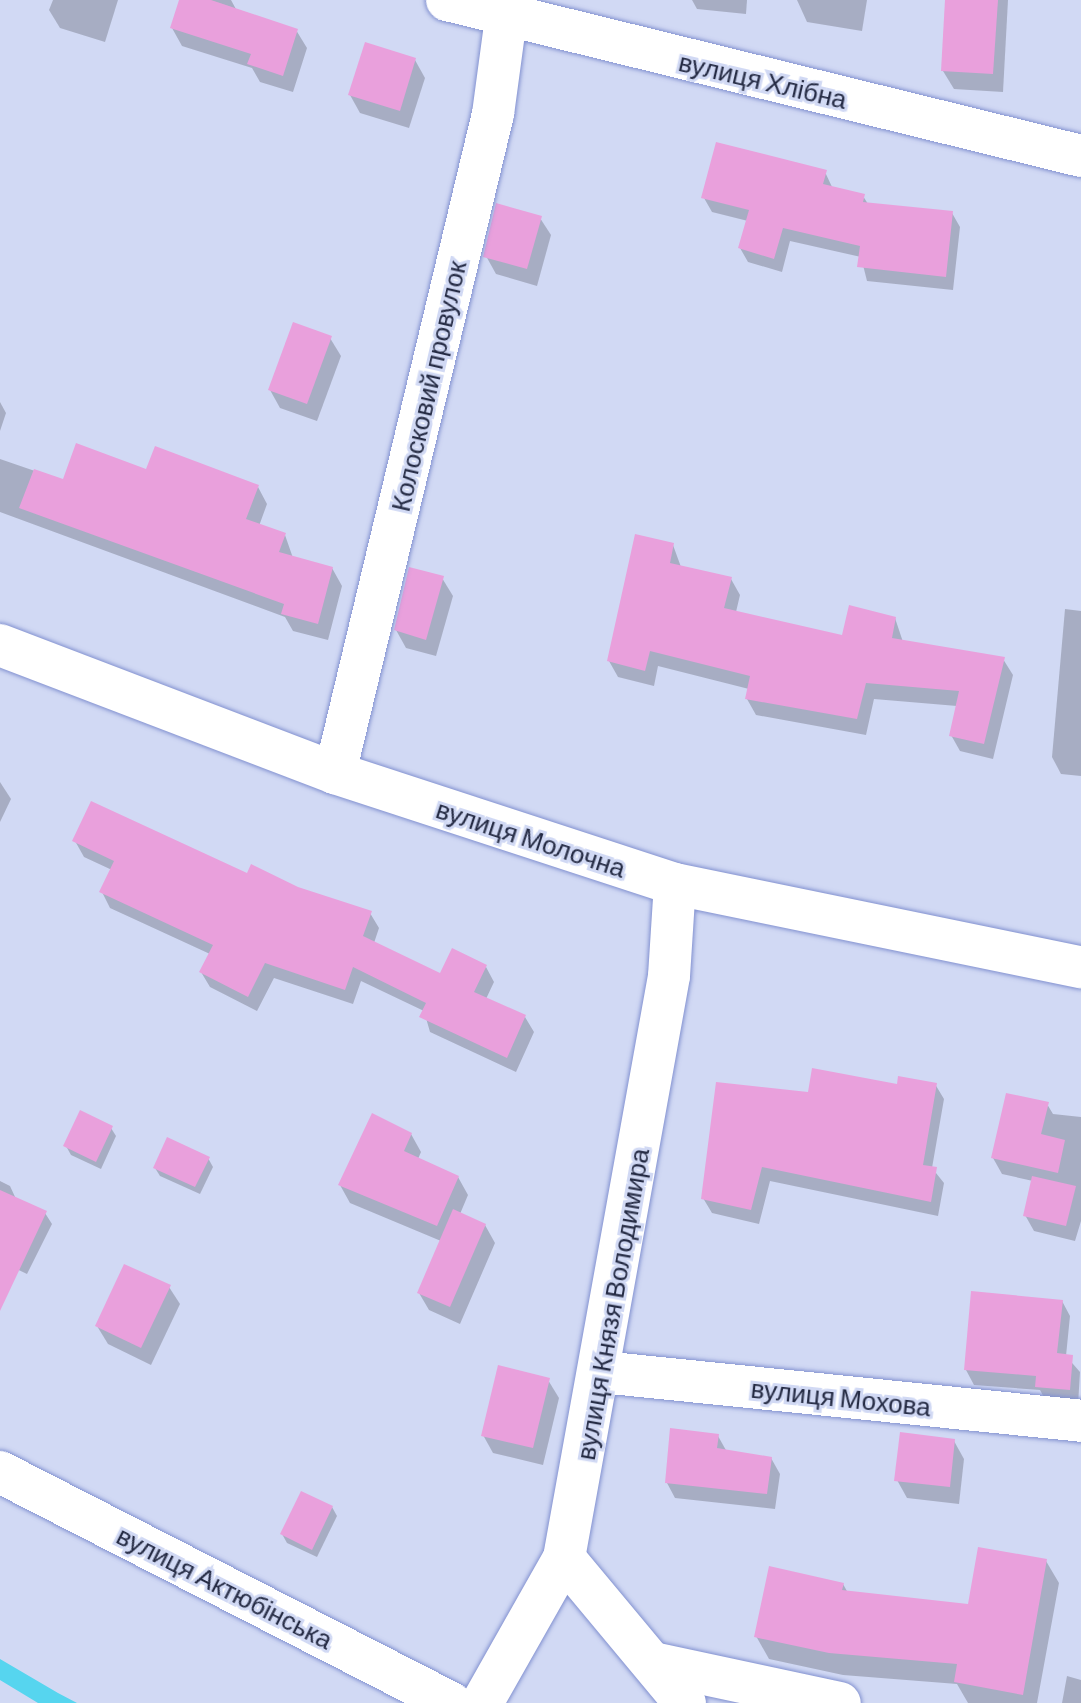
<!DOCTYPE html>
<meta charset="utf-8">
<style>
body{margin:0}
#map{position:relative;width:1081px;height:1703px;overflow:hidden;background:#d1d9f4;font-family:Barlow,sans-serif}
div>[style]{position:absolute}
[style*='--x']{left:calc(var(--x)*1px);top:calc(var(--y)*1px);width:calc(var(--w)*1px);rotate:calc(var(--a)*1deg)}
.water>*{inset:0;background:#56d5ef}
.shadow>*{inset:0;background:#0003}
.building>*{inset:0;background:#e9a0dc}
.roads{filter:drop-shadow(0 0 2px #8291d0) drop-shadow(0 0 2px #8291d0)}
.street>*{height:42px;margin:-21px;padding:0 21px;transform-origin:21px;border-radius:21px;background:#fff}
span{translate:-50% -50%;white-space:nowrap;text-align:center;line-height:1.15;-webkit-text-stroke:6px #d1d9f4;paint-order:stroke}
.street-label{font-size:26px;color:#252b44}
</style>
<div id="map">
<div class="water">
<i style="clip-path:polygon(0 1659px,58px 1693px,77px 1703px,38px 1703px,0 1680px)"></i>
</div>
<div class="shadow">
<i style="clip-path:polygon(53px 0,118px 0,105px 42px,60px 28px,49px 10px)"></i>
<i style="clip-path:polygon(181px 0,231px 0,237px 11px,296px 30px,307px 48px,293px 92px,260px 82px,252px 68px,182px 46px,172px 28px)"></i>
<i style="clip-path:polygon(692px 0,747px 0,746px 14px,697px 9px)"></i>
<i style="clip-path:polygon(797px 0,867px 0,862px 31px,807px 22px)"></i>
<i style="clip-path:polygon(947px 0,1008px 0,1003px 92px,954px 89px,943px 71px)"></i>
<i style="clip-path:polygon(415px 60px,425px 78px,409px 128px,360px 113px,350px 95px)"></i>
<i style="clip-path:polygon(825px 172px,833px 189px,863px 196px,868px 204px,952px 213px,960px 227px,953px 290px,867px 281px,861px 257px,790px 241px,782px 272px,748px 262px,740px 248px,748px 221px,712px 212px,704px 198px)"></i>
<i style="clip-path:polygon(540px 218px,551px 235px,537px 286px,496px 274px,486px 256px)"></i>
<i style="clip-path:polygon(330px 338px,341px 356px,317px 421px,280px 408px,270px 390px)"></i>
<i style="clip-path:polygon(0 402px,6px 413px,0 431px)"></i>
<i style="clip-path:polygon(0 459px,64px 481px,148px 472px,258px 487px,267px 504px,259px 526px,285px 535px,293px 558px,332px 568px,342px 586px,328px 640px,293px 631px,285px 617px,0 512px)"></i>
<i style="clip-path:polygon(673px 545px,681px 567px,731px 579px,740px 595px,736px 612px,844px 637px,895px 618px,903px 642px,1003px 659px,1013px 675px,993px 759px,960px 751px,951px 735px,957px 706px,874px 699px,866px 735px,756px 715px,747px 699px,749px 689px,658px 666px,654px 686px,618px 677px,609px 661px)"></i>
<i style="clip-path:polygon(442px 578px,453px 596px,436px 656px,406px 648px,396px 630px)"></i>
<i style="clip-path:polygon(1065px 609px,1081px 611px,1081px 776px,1061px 774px,1052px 757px)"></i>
<i style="clip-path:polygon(0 782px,11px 799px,0 822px)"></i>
<i style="clip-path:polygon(75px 841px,248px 876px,370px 913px,379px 928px,374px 943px,441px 976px,486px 967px,494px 982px,486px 999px,525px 1017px,534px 1032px,516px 1072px,430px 1032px,424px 1011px,361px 981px,353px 1004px,274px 978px,257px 1011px,210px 987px,201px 972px,210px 954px,110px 908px,102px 892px,112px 870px,84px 857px)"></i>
<i style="clip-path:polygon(935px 1084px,944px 1099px,932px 1168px,944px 1183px,938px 1216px,770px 1181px,759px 1224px,712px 1213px,703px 1198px,809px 1094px)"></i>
<i style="clip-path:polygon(1047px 1104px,1053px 1114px,1081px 1117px,1081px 1221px,1075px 1241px,1034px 1231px,1025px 1215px,1033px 1181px,1002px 1174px,993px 1158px)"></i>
<i style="clip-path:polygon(111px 1128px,116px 1136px,101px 1169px,71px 1155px,66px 1146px)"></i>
<i style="clip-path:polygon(411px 1134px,421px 1152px,418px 1159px,458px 1177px,468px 1195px,460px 1214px,485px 1225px,495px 1243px,460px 1324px,429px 1310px,419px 1293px,441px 1241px,350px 1203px,340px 1185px)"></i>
<i style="clip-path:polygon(208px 1158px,213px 1167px,200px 1194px,160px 1176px,155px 1168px)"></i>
<i style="clip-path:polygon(0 1181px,10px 1186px,16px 1199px,45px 1213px,52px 1224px,27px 1274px,0 1261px)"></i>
<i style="clip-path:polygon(169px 1287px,180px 1304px,151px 1365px,108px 1344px,97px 1326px)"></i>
<i style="clip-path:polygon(1062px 1301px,1070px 1316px,1066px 1356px,1080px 1372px,1078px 1405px,1046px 1401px,1040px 1390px,974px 1385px,966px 1370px)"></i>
<i style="clip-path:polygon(548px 1380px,559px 1398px,543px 1465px,493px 1453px,483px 1435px)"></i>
<i style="clip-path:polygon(718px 1436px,727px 1452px,771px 1458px,780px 1474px,775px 1509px,675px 1498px,667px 1483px)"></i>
<i style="clip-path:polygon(954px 1441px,964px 1459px,959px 1504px,907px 1498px,897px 1480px)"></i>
<i style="clip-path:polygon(332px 1507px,337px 1516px,317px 1557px,287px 1543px,282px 1534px)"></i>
<i style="clip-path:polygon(1046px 1561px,1059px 1583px,1037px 1703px,968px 1703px,957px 1684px,843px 1675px,769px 1659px,756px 1636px,843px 1584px,848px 1593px,969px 1606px)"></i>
<i style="clip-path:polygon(1067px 1676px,1081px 1680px,1081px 1703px,1062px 1703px)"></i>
</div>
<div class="building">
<i style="clip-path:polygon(179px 0,211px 0,298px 29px,283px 76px,247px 64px,251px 54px,170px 28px)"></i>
<i style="clip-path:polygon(945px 0,998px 0,993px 74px,941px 71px)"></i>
<i style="clip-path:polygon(365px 42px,416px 58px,400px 111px,348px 95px)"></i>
<i style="clip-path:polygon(716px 142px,827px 170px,823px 184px,865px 194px,863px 202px,953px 211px,946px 277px,857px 267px,860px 246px,783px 228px,774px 259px,738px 248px,749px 210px,701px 198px)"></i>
<i style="clip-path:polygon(496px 203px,542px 216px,527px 269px,483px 257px)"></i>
<i style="clip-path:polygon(293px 322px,332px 336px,307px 404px,268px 390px)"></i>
<i style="clip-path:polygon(76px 443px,146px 469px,155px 446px,259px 485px,246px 519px,286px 533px,279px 552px,333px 567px,318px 624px,281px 614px,284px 604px,19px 508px,34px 469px,63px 479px)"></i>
<i style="clip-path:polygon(635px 534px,674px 543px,670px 563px,732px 577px,724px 608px,842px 635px,849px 605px,896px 617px,892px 638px,1005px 657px,984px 744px,949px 736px,959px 691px,866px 683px,857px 719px,745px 699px,750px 676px,650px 651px,645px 671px,607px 661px)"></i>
<i style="clip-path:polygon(409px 567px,444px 576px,426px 640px,394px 630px)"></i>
<i style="clip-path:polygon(91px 801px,247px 873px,251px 864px,298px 887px,372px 911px,363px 936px,440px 973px,452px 948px,487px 965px,474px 992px,526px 1015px,507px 1058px,419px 1017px,426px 1003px,353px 967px,345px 990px,265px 963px,248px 997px,199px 972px,213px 945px,99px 892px,114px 861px,72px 841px)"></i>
<i style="clip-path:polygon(812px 1068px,897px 1084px,898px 1076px,937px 1083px,923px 1165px,937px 1167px,931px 1202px,762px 1167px,751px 1210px,701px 1199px,716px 1082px,808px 1092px)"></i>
<i style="clip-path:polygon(1006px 1093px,1049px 1102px,1041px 1134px,1065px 1140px,1058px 1173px,991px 1158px)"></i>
<i style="clip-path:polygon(80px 1110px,113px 1126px,96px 1162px,63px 1146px)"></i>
<i style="clip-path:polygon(372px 1113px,412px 1133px,404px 1151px,459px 1176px,437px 1226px,338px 1185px)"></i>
<i style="clip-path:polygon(167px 1137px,210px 1157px,195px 1187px,153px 1168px)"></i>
<i style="clip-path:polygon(1032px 1176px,1076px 1186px,1066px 1226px,1023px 1216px)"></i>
<i style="clip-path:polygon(0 1190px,47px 1211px,0 1311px)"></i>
<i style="clip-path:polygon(453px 1209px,486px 1224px,450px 1307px,417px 1293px)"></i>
<i style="clip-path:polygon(124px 1264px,171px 1285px,141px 1348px,95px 1326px)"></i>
<i style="clip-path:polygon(971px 1291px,1063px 1300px,1057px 1353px,1073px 1355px,1070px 1390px,1035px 1387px,1036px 1376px,964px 1370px)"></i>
<i style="clip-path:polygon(498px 1365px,550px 1378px,533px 1448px,481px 1436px)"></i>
<i style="clip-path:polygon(670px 1428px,719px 1434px,717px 1448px,772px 1457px,767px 1494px,665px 1483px)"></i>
<i style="clip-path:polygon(900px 1432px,955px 1439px,950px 1487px,894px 1481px)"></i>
<i style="clip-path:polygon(301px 1491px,333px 1506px,312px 1550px,280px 1534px)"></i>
<i style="clip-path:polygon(978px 1547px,1047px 1559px,1023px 1695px,954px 1682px,957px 1664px,829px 1653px,754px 1637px,769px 1566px,844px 1583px,842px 1590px,968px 1604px)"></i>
</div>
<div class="roads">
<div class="street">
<i style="--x:447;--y:0;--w:653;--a:13.82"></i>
<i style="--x:0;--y:645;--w:359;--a:20.9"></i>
<i style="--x:335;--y:773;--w:358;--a:18.1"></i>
<i style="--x:675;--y:884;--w:414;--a:11.6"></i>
<i style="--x:335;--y:773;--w:678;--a:-76.52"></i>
<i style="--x:493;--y:114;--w:97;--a:-82.3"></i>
<i style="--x:506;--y:18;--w:23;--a:-128"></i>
<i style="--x:601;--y:1372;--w:482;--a:5.8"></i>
<i style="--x:0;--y:1472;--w:507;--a:27.12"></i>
<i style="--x:564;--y:1558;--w:189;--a:50.2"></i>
<i style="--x:653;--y:1663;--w:191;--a:12.1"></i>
<i style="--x:482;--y:1703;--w:167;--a:-60.5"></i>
<i style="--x:564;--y:1558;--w:591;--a:-79.77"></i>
<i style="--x:669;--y:976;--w:92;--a:-86.3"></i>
</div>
</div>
<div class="street-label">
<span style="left:763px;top:80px;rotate:13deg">вулиця Хлібна</span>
<span style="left:428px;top:386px;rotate:-77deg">Колосковий провулок</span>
<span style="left:531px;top:838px;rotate:18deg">вулиця Молочна</span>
<span style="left:612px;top:1304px;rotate:-80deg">вулиця Князя Володимира</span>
<span style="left:841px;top:1397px;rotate:6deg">вулиця Мохова</span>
<span style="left:225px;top:1587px;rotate:27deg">вулиця Актюбінська</span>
</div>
</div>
